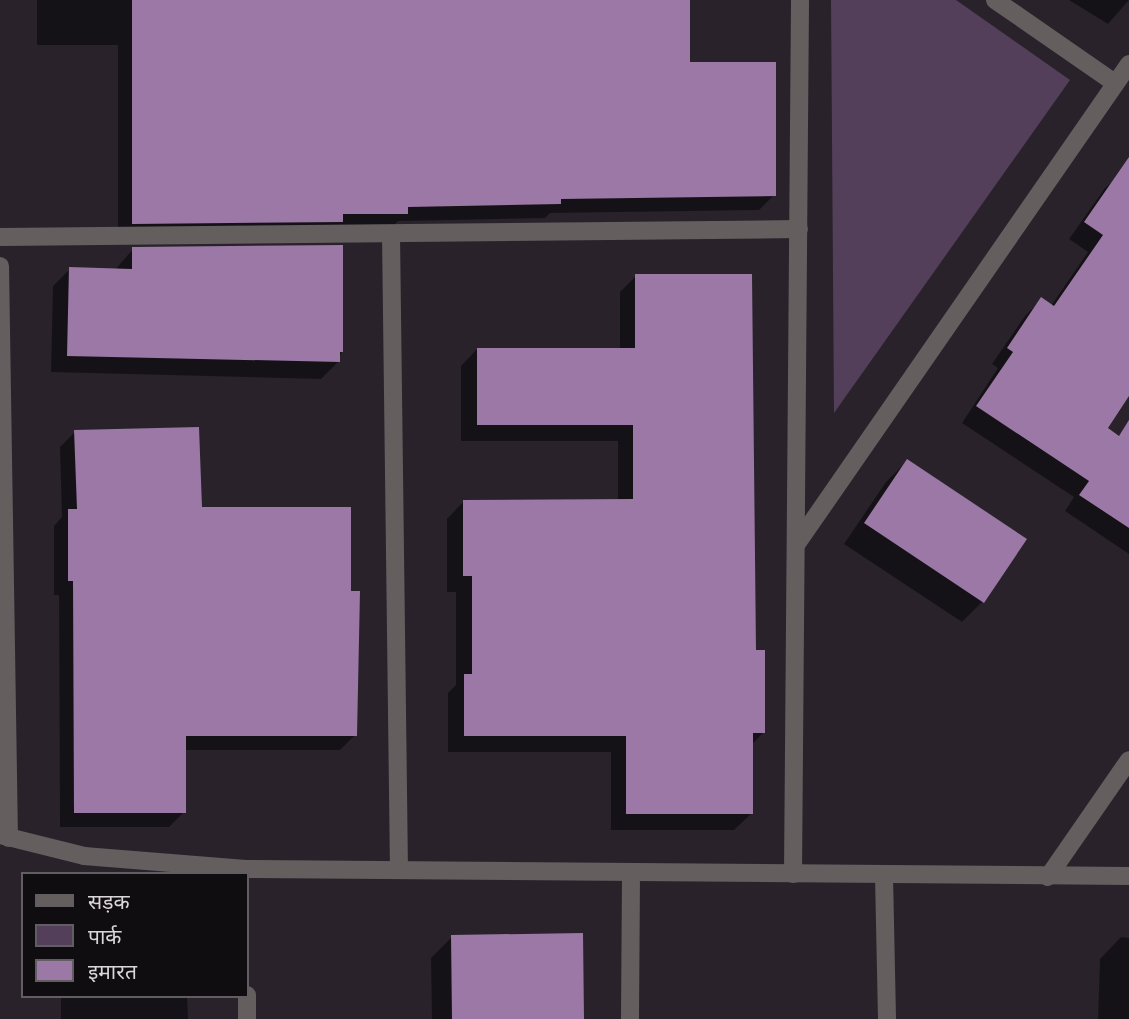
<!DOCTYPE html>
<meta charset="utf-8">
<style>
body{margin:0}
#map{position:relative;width:1129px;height:1019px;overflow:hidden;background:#29222b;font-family:Literata,"Noto Sans Devanagari",serif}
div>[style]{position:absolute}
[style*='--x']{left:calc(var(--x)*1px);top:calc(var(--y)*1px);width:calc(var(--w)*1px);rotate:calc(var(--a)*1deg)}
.green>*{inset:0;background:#533f59}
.shadow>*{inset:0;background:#0007}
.building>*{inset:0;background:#9b78a5}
.minor>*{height:18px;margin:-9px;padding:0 9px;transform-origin:9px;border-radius:9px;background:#655e5f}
span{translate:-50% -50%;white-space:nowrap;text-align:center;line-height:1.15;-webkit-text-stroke:7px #100d11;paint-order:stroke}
.legend{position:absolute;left:21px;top:872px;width:228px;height:126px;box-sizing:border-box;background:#100d11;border:2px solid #615d62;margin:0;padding:9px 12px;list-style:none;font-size:21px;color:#dbd6dc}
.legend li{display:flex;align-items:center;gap:14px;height:35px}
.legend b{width:35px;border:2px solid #615d62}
</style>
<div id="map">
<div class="green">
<i style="clip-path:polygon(831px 0,956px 0,1070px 80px,834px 413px)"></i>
</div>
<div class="shadow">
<i style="clip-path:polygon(37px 0,688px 0,688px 64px,774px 195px,759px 210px,550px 213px,545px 218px,398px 221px,391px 228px,118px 238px,118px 45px,37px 45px)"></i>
<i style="clip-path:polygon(1069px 0,1129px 0,1108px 24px)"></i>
<i style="clip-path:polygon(1129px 168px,1129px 382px,1105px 429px,1129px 444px,1129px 554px,1065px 511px,1074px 497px,962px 423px,998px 368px,992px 364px,1025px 316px,1041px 300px,1051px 306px,1088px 252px,1069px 239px,1105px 188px)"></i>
<i style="clip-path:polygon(133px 249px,342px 351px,338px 362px,321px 379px,51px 372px,53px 286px,70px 269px,115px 270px)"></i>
<i style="clip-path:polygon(636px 276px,754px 652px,764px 732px,751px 745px,751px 814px,734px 830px,611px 830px,611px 752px,448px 752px,448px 693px,456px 685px,456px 592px,447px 592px,447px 519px,463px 502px,618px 501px,618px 441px,461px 441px,461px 366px,477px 349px,620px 349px,620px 292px)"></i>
<i style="clip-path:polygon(75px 432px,200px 508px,349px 592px,355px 735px,340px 750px,184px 750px,184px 812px,169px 827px,60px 827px,59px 595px,54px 595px,54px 526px,62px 517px,60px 447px)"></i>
<i style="clip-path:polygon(907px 461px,983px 601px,962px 622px,844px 544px,886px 482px)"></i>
<i style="clip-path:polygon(452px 937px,582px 1019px,432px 1019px,431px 958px)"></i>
<i style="clip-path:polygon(1121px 937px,1129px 938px,1129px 1019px,1098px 1019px,1100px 959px)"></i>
<i style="clip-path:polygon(61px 996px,187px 996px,188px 1019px,61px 1019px)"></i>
</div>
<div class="building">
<i style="clip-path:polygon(132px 0,690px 0,690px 62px,776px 62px,776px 196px,561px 199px,561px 204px,408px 207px,408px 214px,343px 214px,343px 222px,132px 224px)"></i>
<i style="clip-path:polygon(1129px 157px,1129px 396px,1108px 428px,1119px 436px,1129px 420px,1129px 528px,1079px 495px,1089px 481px,976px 406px,1013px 352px,1007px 348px,1041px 297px,1054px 306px,1103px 235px,1084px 222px)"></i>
<i style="clip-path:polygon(343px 245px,343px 352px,340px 352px,340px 362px,67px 356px,69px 267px,132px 269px,132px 247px)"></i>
<i style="clip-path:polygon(635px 274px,752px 274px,756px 650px,765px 650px,765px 733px,753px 733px,753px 814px,626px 814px,626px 736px,464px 736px,464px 674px,472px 674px,472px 576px,463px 576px,463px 500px,633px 499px,633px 425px,477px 425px,477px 348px,635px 348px)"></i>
<i style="clip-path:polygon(199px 427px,202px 507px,351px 507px,351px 591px,360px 591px,357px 736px,186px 736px,186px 813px,74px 813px,73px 581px,68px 581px,68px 509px,77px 509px,74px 430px)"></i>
<i style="clip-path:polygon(907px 459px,1027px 539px,984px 603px,864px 523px)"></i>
<i style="clip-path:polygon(583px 933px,584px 1019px,452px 1019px,451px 935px)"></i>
</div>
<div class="minor">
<i style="--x:995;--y:0;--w:146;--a:34.7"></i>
<i style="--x:391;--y:234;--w:636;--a:89.28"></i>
<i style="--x:0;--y:237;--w:799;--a:-0.57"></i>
<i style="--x:0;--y:266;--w:572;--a:89.1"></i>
<i style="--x:796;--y:545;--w:585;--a:-55.3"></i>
<i style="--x:0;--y:835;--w:87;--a:14"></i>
<i style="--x:84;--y:856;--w:162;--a:4.6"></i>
<i style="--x:245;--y:869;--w:884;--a:0.45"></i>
<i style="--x:793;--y:874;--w:874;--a:-89.54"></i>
<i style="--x:884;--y:875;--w:144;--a:88.8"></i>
<i style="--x:1048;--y:877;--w:142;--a:-55.3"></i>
<i style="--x:247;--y:995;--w:24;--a:90"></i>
<i style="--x:630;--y:1019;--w:147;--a:-89.6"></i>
</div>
<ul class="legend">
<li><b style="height:9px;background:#655e5f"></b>सड़क</li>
<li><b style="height:19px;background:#533f59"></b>पार्क</li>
<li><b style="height:19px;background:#9b78a5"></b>इमारत</li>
</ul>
</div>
